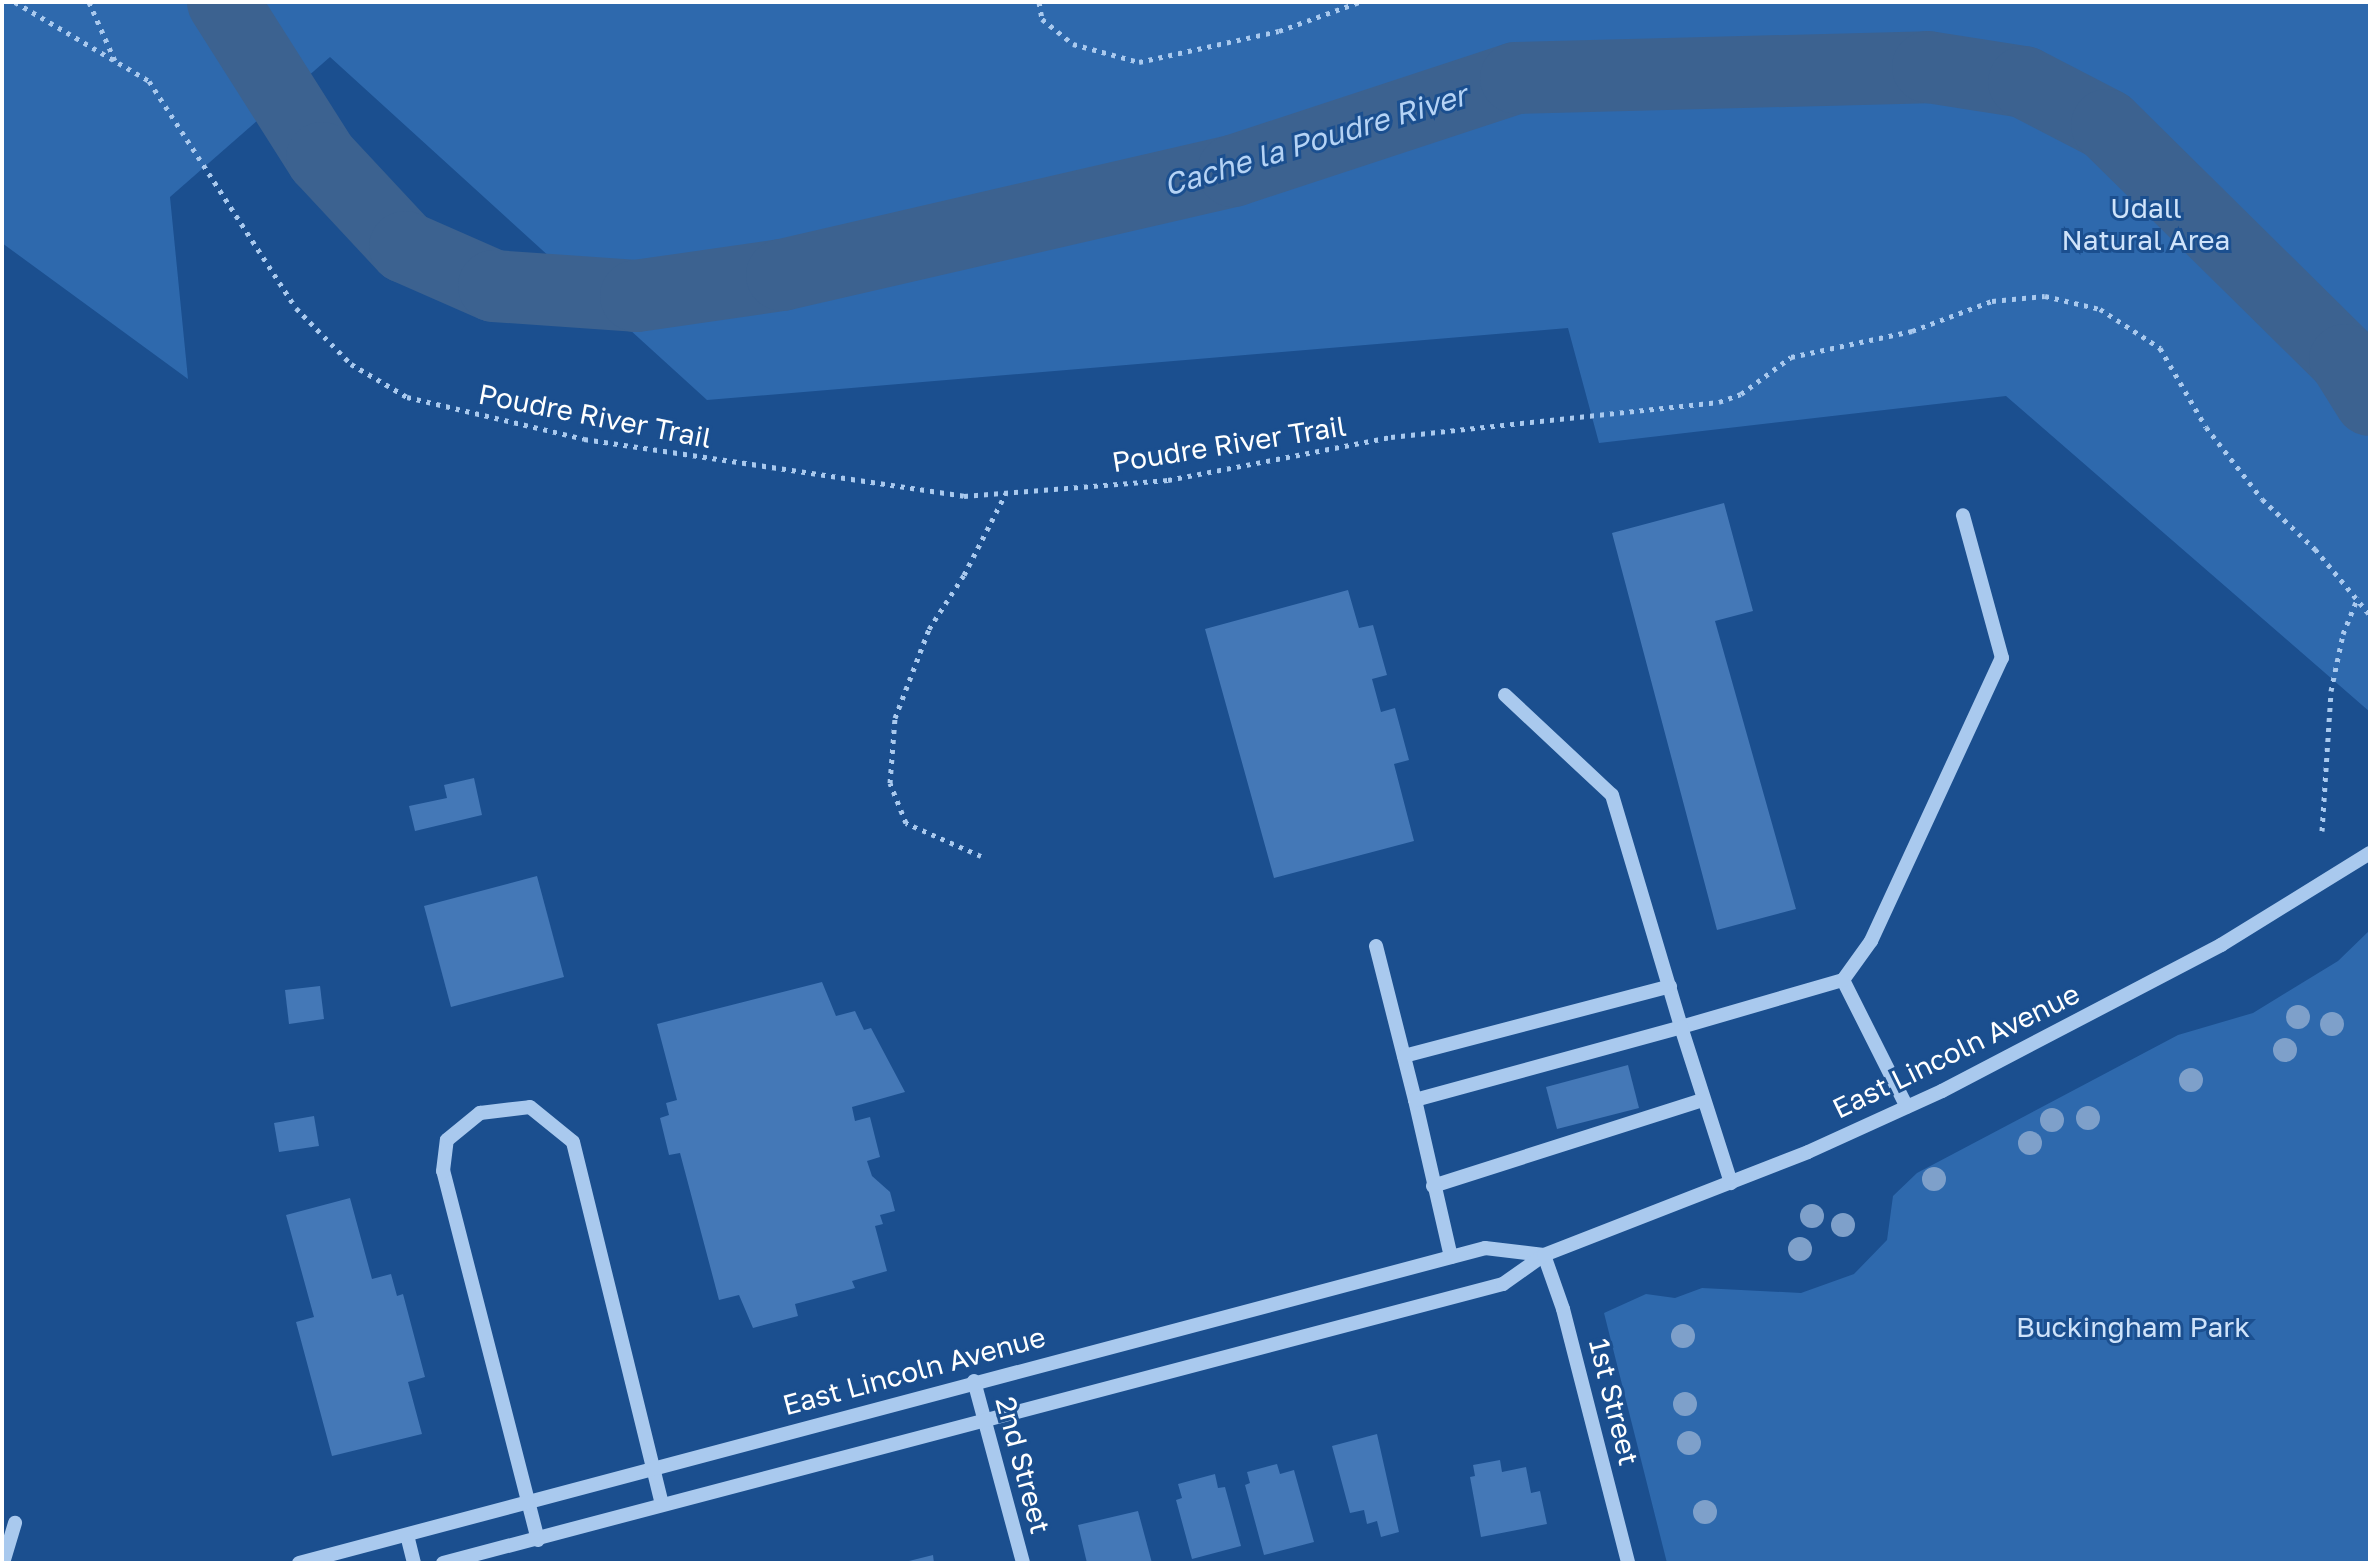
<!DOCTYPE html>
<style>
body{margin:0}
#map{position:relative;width:2372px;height:1565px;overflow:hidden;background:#1b4f8f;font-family:"Golos Text",sans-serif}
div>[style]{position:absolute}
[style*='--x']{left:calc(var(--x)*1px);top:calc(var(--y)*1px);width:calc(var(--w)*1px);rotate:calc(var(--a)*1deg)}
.green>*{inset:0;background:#2e69ad}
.river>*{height:72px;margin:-36px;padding:0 36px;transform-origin:36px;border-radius:36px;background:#3c6290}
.building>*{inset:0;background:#4478b7}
.path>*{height:5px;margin-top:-2.5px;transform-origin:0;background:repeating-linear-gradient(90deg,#a9c9ee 0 4px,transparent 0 10px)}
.minor>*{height:14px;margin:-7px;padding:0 7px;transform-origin:7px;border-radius:7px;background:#a9c9ee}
.trees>*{width:24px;height:24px;margin:-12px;border-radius:50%;background:#7ea0ca}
span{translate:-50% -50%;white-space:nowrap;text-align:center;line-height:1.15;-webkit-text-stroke:6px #1b4f8f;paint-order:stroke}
.park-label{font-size:28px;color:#cfe3fa}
.street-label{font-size:28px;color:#fff}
.water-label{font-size:30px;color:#b5d3f5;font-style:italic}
.frame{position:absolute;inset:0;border:4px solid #fff;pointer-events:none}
</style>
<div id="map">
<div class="green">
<i style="clip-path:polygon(2px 2px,2370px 2px,2370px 712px,2006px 396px,1599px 443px,1568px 328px,707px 400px,330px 57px,170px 197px,188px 379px,2px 243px)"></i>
<i style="clip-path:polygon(2370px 930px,2370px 1563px,1667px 1563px,1604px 1313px,1646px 1294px,1675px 1298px,1702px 1288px,1801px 1293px,1854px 1274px,1887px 1240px,1893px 1196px,1917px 1173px,2178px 1035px,2253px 1013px,2338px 961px)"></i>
</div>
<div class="river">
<i style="--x:223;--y:2;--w:185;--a:57.6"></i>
<i style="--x:322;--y:158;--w:122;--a:47"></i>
<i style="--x:405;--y:247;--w:97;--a:23.7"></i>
<i style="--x:494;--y:286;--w:142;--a:4"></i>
<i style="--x:636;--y:296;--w:148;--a:-8.2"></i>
<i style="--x:782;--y:275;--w:463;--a:-13"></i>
<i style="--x:1233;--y:171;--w:298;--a:-18.2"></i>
<i style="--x:1516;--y:78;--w:412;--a:-1.5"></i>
<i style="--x:1928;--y:67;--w:97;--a:8.9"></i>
<i style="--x:2024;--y:82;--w:93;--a:27.4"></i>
<i style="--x:2107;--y:125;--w:334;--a:44.6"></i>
<i style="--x:2345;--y:360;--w:47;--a:58"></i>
</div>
<div class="building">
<i style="clip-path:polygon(1724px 503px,1753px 611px,1715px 621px,1796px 909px,1717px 930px,1612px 533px)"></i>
<i style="clip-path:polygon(1348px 590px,1359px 628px,1373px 625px,1387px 675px,1372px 679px,1381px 712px,1395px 708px,1409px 760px,1394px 764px,1414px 841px,1274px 878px,1205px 629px)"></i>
<i style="clip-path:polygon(474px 778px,482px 815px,415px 831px,409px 806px,447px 798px,444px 785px)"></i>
<i style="clip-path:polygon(537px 876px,564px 977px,451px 1007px,424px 906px)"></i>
<i style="clip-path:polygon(822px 982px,836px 1016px,855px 1011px,864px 1030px,871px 1028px,905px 1092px,852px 1107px,855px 1121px,870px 1117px,880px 1157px,867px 1161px,872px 1176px,890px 1192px,895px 1211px,880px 1215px,883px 1224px,875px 1226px,887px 1271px,852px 1281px,855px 1288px,795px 1304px,798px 1316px,753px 1328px,739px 1295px,719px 1300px,680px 1153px,669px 1155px,660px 1118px,669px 1115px,666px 1103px,677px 1100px,657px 1024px)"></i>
<i style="clip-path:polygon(320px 986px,324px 1019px,289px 1024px,285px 990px)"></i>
<i style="clip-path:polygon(1628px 1065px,1639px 1108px,1557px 1129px,1546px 1087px)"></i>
<i style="clip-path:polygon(314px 1116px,319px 1146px,279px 1152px,274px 1123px)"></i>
<i style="clip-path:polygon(350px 1198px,372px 1279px,391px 1274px,397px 1296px,403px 1294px,425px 1377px,408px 1382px,422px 1434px,332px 1456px,296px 1322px,314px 1317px,286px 1215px)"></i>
<i style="clip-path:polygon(1377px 1434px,1399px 1532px,1381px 1537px,1377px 1521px,1367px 1524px,1364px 1510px,1350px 1513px,1332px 1446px)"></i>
<i style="clip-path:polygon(1500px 1460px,1502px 1472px,1526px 1467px,1531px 1493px,1540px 1491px,1547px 1524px,1481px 1537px,1470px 1477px,1475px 1476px,1473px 1465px)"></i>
<i style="clip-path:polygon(1277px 1464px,1280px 1474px,1294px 1470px,1314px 1542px,1264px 1555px,1245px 1485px,1250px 1483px,1247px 1472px)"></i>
<i style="clip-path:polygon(1215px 1474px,1218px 1488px,1225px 1487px,1241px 1546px,1192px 1559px,1176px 1500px,1182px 1498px,1178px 1484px)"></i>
<i style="clip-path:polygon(1138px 1511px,1152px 1563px,1087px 1563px,1078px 1525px)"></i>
<i style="clip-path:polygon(933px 1555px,934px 1563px,905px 1563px,905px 1562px)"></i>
</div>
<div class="path">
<i style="--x:15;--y:2;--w:156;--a:30.5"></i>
<i style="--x:149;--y:81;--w:270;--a:57.1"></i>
<i style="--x:296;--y:308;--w:78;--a:45.5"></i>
<i style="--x:351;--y:364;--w:65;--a:30.5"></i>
<i style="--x:407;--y:397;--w:182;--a:13.3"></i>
<i style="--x:584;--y:439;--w:384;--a:8.5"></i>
<i style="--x:964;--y:496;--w:205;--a:-4.5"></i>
<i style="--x:1168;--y:480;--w:227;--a:-10.9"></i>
<i style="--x:1391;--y:437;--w:330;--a:-6.1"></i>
<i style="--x:1719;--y:402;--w:23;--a:-20"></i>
<i style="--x:1741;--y:394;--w:62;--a:-36.5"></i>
<i style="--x:1791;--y:357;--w:124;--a:-12.1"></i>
<i style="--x:1912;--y:331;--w:85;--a:-20.6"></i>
<i style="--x:1992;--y:301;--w:53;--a:-5.4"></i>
<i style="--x:2045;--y:296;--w:57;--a:13.3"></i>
<i style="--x:2100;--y:309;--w:72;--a:33"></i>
<i style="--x:2160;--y:348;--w:91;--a:59.8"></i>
<i style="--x:2206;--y:427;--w:91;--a:52.1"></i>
<i style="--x:2262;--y:499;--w:73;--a:43.3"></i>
<i style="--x:2315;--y:549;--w:86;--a:50.2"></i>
<i style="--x:89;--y:2;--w:64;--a:66.2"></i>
<i style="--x:1039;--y:2;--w:17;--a:80"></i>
<i style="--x:1042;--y:19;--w:40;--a:39"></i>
<i style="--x:1073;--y:44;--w:68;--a:15.3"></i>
<i style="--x:1139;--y:62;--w:143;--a:-12.5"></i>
<i style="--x:1279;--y:31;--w:85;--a:-19.9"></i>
<i style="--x:2322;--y:831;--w:140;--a:-86.3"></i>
<i style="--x:2331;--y:691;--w:58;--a:-78.1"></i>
<i style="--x:2343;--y:634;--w:40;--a:-68"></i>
<i style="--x:981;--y:856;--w:82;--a:-156.3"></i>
<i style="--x:906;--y:823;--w:43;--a:-111.8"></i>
<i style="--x:890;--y:783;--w:65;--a:-85.6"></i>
<i style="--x:895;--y:718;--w:95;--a:-69.1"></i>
<i style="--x:929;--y:629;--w:64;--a:-57.1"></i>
<i style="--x:964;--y:575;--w:92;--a:-62.9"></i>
</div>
<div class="minor">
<i style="--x:1505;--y:695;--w:146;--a:43.1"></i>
<i style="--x:1612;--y:795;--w:242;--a:73.4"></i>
<i style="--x:1681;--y:1027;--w:169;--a:-16.2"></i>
<i style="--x:1843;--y:980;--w:142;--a:63.3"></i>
<i style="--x:1376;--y:946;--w:159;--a:75.8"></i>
<i style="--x:1843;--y:980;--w:48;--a:-54.3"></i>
<i style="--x:1871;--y:941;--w:312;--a:-65.2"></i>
<i style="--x:2002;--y:658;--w:148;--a:-105.3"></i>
<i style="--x:1404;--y:1056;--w:275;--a:-14.7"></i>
<i style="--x:1433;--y:1186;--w:282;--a:-17.7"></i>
<i style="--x:1544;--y:1255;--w:57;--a:70.6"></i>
<i style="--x:1563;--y:1309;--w:262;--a:75.6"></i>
<i style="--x:1451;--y:1257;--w:161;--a:-102.9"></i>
<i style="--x:1415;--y:1100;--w:276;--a:-15.3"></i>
<i style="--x:1681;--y:1027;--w:164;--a:72.2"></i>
<i style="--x:974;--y:1381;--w:188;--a:74.9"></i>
<i style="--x:407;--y:1535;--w:29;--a:76"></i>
<i style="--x:538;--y:1540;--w:381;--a:-104.4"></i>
<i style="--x:443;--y:1171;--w:31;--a:-83"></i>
<i style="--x:447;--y:1140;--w:43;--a:-39.3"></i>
<i style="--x:480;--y:1113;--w:50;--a:-6.8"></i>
<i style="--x:530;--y:1107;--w:55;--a:39.1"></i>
<i style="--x:573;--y:1142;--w:373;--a:76.2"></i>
<i style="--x:3;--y:1563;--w:42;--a:-73.3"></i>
<i style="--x:299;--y:1563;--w:1227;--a:-14.87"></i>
<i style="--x:1485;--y:1248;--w:59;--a:6.8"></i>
<i style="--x:443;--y:1563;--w:1096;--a:-14.75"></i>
<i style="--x:1503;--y:1284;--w:50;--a:-35.3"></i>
<i style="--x:1544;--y:1255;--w:283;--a:-21.3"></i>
<i style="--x:1808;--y:1152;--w:147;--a:-24.5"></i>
<i style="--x:1942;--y:1091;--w:315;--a:-27.6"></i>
<i style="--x:2221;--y:945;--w:175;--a:-31.7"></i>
</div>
<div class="trees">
<i style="left:2298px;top:1017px"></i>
<i style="left:2332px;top:1024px"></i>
<i style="left:2285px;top:1050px"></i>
<i style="left:2191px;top:1080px"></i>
<i style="left:2088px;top:1118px"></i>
<i style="left:2052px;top:1120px"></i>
<i style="left:2030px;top:1143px"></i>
<i style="left:1934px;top:1179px"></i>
<i style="left:1812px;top:1216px"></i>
<i style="left:1843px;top:1225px"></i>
<i style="left:1800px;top:1249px"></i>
<i style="left:1683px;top:1336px"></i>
<i style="left:1685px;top:1404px"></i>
<i style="left:1689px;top:1443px"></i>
<i style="left:1705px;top:1512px"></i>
</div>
<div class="park-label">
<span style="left:2146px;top:224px">Udall<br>Natural Area</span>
<span style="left:2133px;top:1327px">Buckingham Park</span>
</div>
<div class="street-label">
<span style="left:595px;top:416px;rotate:11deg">Poudre River Trail</span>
<span style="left:1229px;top:444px;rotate:-9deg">Poudre River Trail</span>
<span style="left:1956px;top:1051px;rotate:-26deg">East Lincoln Avenue</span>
<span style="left:914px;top:1371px;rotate:-15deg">East Lincoln Avenue</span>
<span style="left:1614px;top:1402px;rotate:76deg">1st Street</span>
<span style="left:1023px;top:1465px;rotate:75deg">2nd Street</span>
</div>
<div class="water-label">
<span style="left:1315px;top:140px;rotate:-17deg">Cache la Poudre River</span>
</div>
<div class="frame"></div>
</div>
